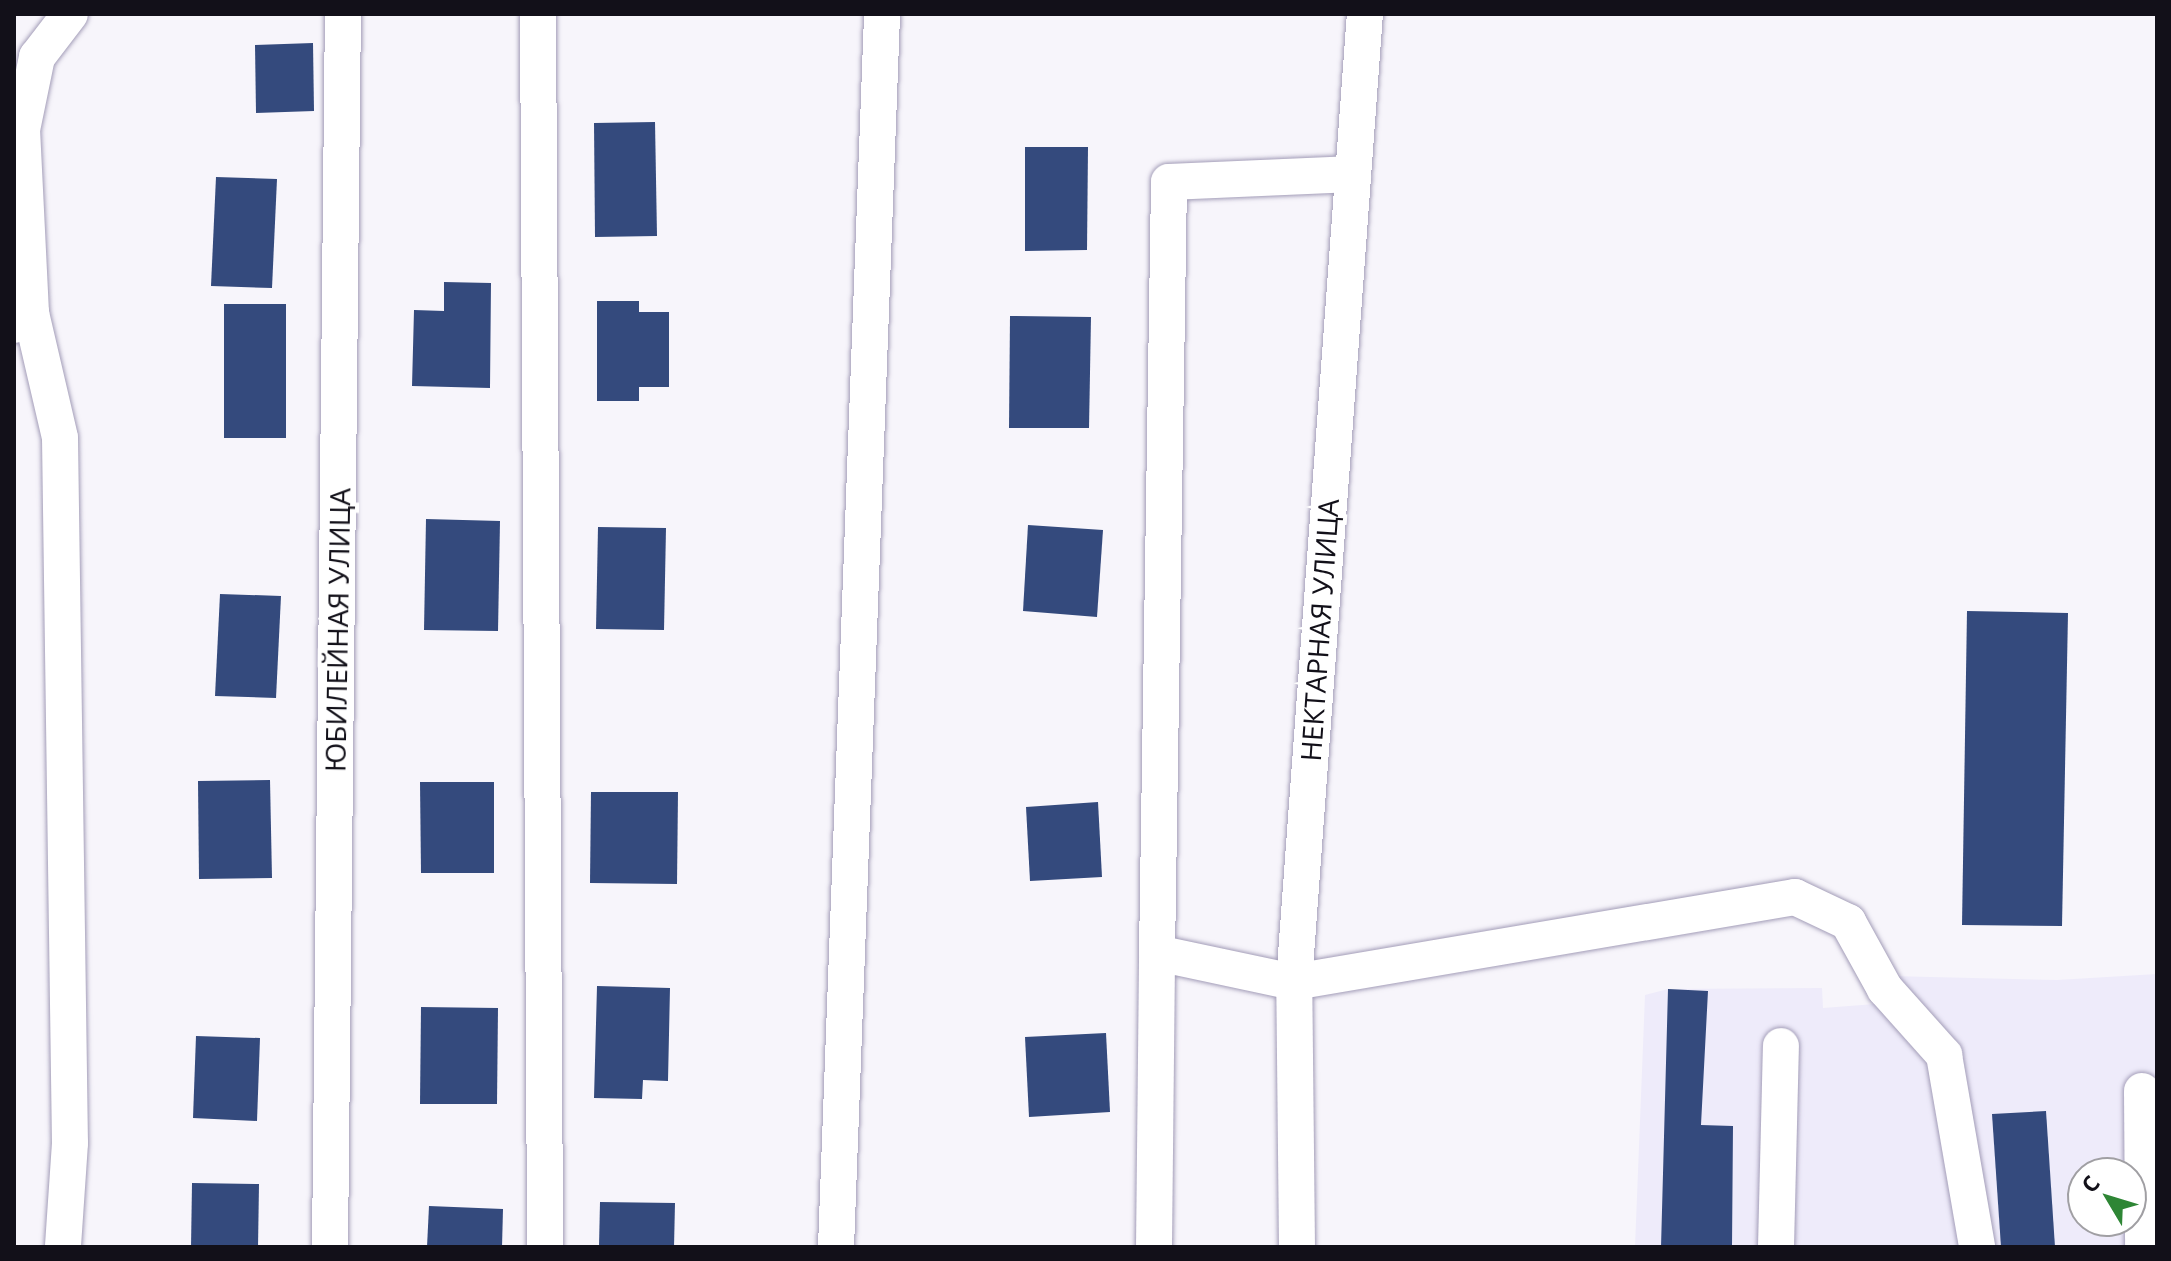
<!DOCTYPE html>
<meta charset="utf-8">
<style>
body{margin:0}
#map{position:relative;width:2171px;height:1261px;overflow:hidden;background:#f7f5fb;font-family:"Open Sans",sans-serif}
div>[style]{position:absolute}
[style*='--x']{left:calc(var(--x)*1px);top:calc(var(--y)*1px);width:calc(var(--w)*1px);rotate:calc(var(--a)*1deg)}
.built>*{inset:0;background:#eeebfa}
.building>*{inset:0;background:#344a7d}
.roads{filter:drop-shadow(0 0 2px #a39db8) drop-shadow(0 0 2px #a39db8)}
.minor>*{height:36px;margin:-18px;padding:0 18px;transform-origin:18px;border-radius:18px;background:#fff}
span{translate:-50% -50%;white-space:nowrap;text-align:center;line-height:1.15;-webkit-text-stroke:8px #fff;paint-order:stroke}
.street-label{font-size:28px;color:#121019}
.frame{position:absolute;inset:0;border:16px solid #121019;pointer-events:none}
.north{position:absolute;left:2067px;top:1157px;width:80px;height:80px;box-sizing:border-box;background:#fff;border:2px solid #a09fa3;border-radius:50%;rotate:308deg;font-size:22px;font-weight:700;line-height:32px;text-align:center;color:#121019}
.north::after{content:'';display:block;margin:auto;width:28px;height:36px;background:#2e8635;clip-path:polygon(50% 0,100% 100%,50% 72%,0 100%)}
</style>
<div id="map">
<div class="built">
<i style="clip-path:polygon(evenodd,2157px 974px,2157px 1247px,1635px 1247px,1645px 995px,1668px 989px,1822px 988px,1823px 1008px,1875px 1004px,1890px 976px,2057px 980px,2157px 974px,2083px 1173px,2131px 1173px,2131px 1221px,2083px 1221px,2083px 1173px)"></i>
</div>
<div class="building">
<i style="clip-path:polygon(313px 43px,314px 111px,256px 113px,255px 45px)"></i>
<i style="clip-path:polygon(655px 122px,657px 236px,595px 237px,594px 123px)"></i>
<i style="clip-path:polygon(1025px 147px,1088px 147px,1087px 250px,1025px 251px)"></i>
<i style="clip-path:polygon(216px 177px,277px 179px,272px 288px,211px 286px)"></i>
<i style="clip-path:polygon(444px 282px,491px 283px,490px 388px,412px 386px,414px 310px,444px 311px)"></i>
<i style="clip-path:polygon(597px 301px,639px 301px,639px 312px,669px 312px,669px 387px,639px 387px,639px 401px,597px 401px)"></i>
<i style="clip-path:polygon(224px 304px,286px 304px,286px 438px,224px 438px)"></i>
<i style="clip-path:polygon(1010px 316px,1091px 317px,1089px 428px,1009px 428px)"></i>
<i style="clip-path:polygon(426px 519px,500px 521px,498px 631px,424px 630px)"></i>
<i style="clip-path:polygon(1028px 525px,1103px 530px,1097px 617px,1023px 611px)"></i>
<i style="clip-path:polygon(598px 527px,666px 528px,664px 630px,596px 629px)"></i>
<i style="clip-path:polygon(220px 594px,281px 596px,276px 698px,215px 696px)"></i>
<i style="clip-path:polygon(1967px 611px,2068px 613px,2062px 926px,1962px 925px)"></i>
<i style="clip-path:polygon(270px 780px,272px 878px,199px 879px,198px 781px)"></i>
<i style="clip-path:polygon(420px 782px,494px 782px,494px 873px,421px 873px)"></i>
<i style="clip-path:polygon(591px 792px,678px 792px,677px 884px,590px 883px)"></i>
<i style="clip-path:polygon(1098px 802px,1102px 877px,1030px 881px,1026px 807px)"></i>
<i style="clip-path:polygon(597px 986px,670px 988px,668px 1081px,643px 1080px,642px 1099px,594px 1098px)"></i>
<i style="clip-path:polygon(1668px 989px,1708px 991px,1701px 1125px,1733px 1126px,1732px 1247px,1661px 1247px)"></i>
<i style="clip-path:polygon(421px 1007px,498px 1008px,497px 1104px,420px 1104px)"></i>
<i style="clip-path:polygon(1106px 1033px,1110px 1112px,1029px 1117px,1025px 1037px)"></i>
<i style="clip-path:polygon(196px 1036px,260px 1038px,257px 1121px,193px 1118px)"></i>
<i style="clip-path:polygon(2046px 1111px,2055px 1247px,2001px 1247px,1992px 1114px)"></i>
<i style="clip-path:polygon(192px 1183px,259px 1184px,258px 1247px,191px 1247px)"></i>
<i style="clip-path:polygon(600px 1202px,675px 1203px,674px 1247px,599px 1247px)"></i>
<i style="clip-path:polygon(429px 1206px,503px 1209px,502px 1247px,427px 1247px)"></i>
</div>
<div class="roads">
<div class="minor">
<i style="--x:538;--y:14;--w:1233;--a:89.67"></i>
<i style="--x:1353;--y:174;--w:184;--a:177.5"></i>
<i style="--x:1169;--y:182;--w:771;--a:90.89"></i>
<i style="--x:1157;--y:953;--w:140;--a:12"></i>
<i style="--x:1294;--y:982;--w:508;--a:-9.63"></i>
<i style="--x:1795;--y:897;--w:59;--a:25.3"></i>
<i style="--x:1848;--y:922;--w:77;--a:61.1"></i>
<i style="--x:1885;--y:989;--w:89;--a:48.2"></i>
<i style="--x:1944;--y:1055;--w:195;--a:80.2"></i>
<i style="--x:31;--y:313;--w:128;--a:76.9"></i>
<i style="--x:60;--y:438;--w:705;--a:89.19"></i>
<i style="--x:70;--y:1143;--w:104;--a:93.9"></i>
<i style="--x:14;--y:325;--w:21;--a:-35"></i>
<i style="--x:31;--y:313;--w:183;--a:-92.8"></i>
<i style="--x:22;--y:130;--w:75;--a:-78.4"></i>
<i style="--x:37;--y:57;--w:54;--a:-52.5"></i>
<i style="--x:2142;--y:1091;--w:156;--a:89.6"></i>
<i style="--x:330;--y:1247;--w:1233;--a:-89.4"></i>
<i style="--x:836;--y:1247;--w:1234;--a:-87.86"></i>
<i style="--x:1154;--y:1247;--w:294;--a:-89.4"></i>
<i style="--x:1297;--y:1247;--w:265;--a:-90.6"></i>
<i style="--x:1294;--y:982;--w:971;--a:-85.81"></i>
<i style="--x:1776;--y:1247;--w:201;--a:-88.6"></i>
</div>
</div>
<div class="street-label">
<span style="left:337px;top:630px;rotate:-89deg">ЮБИЛЕЙНАЯ УЛИЦА</span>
<span style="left:1319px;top:630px;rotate:-86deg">НЕКТАРНАЯ УЛИЦА</span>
</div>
<div class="frame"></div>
<div class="north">С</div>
</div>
